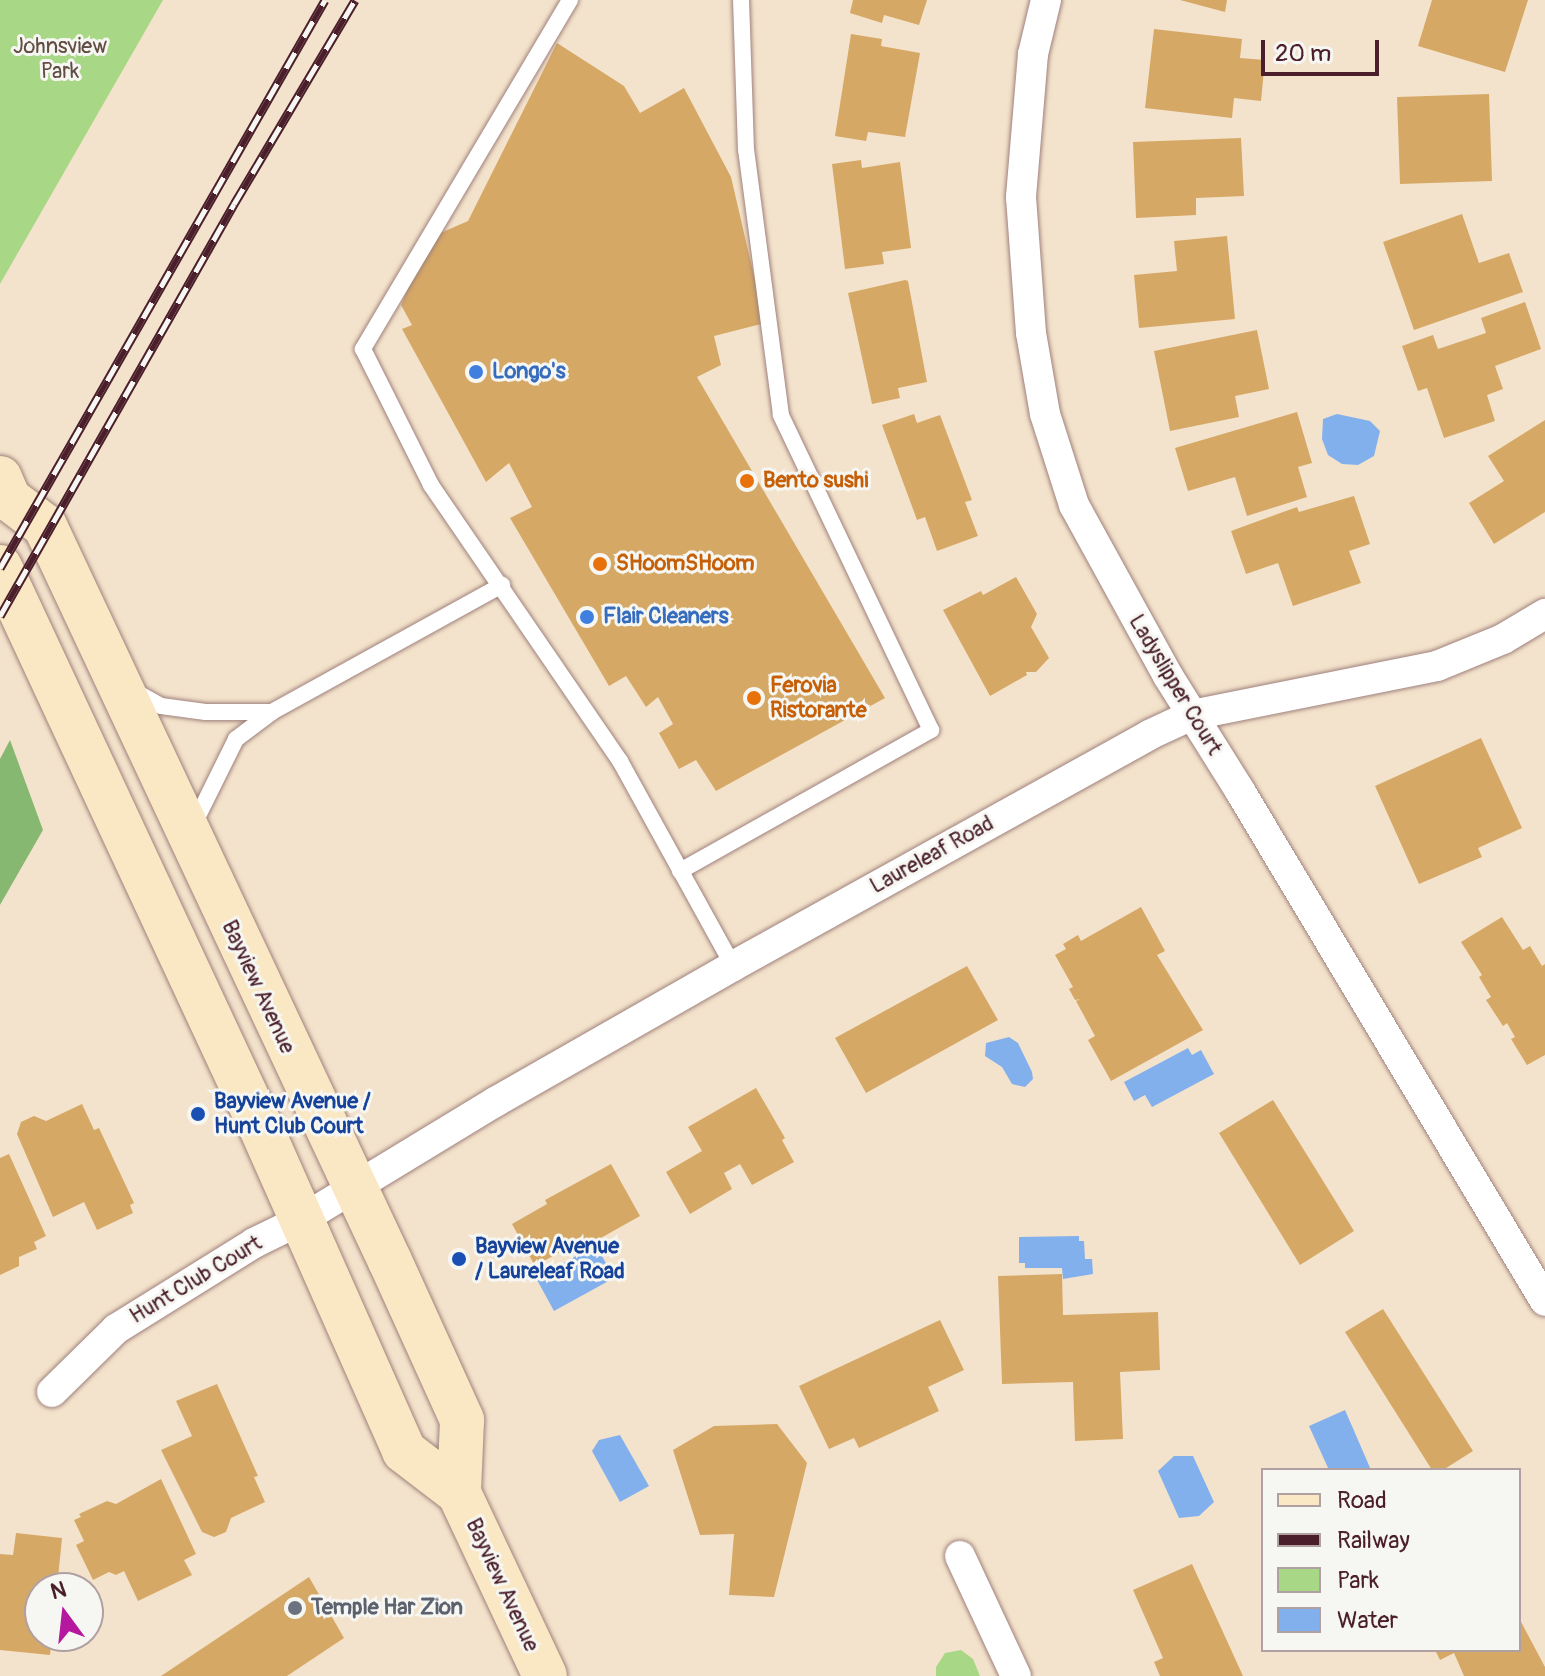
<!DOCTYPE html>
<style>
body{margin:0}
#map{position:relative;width:1545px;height:1676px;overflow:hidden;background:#f4e3cc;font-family:Pangolin,sans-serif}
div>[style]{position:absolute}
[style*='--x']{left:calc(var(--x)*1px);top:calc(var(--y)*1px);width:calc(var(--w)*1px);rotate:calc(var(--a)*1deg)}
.green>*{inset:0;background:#a8d785}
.forest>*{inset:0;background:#86b872}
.water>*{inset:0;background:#82b0ec}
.building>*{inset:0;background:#d6a866}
.roads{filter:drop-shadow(0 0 2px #9f817c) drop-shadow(0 0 2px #9f817c)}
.lane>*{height:16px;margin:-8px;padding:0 8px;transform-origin:8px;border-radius:8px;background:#fff}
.street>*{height:30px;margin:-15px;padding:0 15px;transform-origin:15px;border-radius:15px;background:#fff}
.secondary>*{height:44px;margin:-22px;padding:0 22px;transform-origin:22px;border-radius:22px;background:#fae7c3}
.rail>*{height:9px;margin-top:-4.5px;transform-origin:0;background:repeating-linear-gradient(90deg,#f6f6f2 0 18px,#4a1f2b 0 36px);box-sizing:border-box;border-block:2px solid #4a1f2b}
.dots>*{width:22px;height:22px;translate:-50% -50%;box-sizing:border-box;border:4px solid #f6f6f2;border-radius:50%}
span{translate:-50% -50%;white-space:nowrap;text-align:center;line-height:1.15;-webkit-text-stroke:6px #f6f6f2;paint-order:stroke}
.park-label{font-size:22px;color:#624d42}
.shop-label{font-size:22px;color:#366cbe;font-weight:700}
.left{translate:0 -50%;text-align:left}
.food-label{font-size:22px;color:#c56008;font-weight:700}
.street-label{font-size:22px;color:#4a1f2b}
.transit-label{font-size:22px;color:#164399;font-weight:700}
.worship-label{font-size:22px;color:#5b616d;font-weight:700}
.legend{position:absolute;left:1261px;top:1468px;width:260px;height:184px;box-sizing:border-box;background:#f6f6f2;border:2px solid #b1a0a2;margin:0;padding:10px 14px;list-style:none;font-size:24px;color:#4a1f2b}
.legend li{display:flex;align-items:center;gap:16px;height:40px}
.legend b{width:40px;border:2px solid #b1a0a2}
.north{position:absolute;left:24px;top:1572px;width:80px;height:80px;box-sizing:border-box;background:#f6f6f2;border:2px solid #b1a0a2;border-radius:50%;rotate:345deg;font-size:22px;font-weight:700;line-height:32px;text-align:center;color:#4a1f2b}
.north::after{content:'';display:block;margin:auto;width:28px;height:36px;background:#b5179e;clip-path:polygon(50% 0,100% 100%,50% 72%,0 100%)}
.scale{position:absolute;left:1261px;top:40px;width:118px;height:36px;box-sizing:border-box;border:4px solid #4a1f2b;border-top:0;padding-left:10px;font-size:24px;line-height:28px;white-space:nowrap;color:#4a1f2b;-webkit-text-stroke:6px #f6f6f2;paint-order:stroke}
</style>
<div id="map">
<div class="green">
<i style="clip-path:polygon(0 0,163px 0,0 284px)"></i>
<i style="clip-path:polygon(961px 1650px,973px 1659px,980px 1676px,936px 1676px,936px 1667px,945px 1653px)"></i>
</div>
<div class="forest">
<i style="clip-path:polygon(10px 740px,43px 830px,0 905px,0 759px)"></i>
</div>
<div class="water">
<i style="clip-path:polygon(1337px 414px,1370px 421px,1380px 431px,1374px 456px,1358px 465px,1342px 464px,1328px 455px,1322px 439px,1323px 419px)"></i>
<i style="clip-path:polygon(1009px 1037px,1018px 1043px,1032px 1072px,1033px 1079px,1025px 1087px,1012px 1084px,1002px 1067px,985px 1056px,986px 1043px)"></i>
<i style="clip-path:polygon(1188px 1048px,1192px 1055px,1201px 1050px,1214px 1074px,1152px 1107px,1145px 1095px,1134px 1101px,1124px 1082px)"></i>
<i style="clip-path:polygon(1079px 1236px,1079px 1241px,1084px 1241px,1085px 1259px,1092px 1259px,1093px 1274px,1063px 1279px,1062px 1268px,1025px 1268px,1025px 1263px,1019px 1263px,1019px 1237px)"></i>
<i style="clip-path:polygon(596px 1245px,614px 1278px,554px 1311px,536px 1278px)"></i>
<i style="clip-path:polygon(1345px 1410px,1371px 1470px,1329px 1470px,1309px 1426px)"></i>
<i style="clip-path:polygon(620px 1435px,649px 1486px,620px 1502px,592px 1451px,599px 1440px)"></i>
<i style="clip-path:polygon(1174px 1456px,1193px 1456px,1214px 1502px,1199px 1516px,1179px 1518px,1158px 1471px)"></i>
</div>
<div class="building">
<i style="clip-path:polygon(853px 0,927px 0,919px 25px,884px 15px,882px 23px,850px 13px)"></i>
<i style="clip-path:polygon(1180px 0,1227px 0,1225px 12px)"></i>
<i style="clip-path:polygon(1432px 0,1528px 0,1505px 72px,1418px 46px)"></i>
<i style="clip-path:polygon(1154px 29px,1242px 39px,1240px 58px,1265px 60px,1261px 101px,1234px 98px,1232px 118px,1145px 108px)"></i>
<i style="clip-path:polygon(851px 34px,882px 39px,881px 46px,920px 53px,905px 137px,868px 132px,866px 141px,835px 136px)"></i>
<i style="clip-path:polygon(557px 43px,624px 86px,640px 113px,684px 88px,731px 177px,765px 323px,714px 336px,721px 365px,697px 377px,885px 698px,716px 791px,696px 760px,679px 769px,659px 733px,673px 724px,658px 697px,646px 707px,626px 676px,609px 686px,510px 518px,532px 507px,509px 463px,486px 482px,402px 329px,412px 325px,401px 305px,429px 238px,468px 221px)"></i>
<i style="clip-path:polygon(1489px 94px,1492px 181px,1400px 184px,1397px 97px)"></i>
<i style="clip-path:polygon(1241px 138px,1244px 196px,1196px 198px,1196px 215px,1136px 218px,1133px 142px)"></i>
<i style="clip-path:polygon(861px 160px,862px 168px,900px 162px,911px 248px,882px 252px,884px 264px,845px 269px,832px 164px)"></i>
<i style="clip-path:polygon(1462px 214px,1479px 263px,1509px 253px,1523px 292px,1414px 330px,1383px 242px)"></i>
<i style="clip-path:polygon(1227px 236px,1235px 319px,1139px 328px,1134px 275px,1177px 271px,1174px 241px)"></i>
<i style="clip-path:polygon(905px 280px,908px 281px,927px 382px,898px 388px,900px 398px,872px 404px,848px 293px)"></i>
<i style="clip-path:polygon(1525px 302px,1541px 349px,1495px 366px,1503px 389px,1487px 395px,1495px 421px,1444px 438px,1427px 388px,1418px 391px,1402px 346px,1433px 335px,1438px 349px,1486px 333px,1481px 318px)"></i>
<i style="clip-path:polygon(1257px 330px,1269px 389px,1235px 396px,1239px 417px,1170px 431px,1154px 351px)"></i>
<i style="clip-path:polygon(1297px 412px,1312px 463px,1298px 467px,1307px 497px,1247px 516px,1235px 477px,1188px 491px,1175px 448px)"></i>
<i style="clip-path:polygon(914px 414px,917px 423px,940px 415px,972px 500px,965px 502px,978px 536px,937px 551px,925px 517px,917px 520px,882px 425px)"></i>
<i style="clip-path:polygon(1545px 420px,1545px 512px,1494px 544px,1469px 503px,1504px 481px,1488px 456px)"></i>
<i style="clip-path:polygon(1354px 496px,1370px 544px,1349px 551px,1361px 583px,1293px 606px,1278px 563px,1246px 574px,1231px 531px,1297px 507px,1299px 512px)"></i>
<i style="clip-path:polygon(1016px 577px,1037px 614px,1031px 627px,1049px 658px,1036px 672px,1026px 672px,1027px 675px,990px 696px,943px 610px,981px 591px,983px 595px)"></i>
<i style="clip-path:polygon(1481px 738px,1522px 828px,1478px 848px,1482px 857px,1419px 884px,1375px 786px)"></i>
<i style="clip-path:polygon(1141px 907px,1165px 951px,1157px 955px,1203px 1030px,1111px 1081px,1088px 1040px,1095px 1036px,1076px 1001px,1080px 999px,1075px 1000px,1069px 989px,1073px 987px,1055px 955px,1066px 949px,1063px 944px,1078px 935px,1081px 941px)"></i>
<i style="clip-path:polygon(1502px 917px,1523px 950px,1530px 946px,1542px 966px,1545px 964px,1545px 1055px,1527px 1065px,1511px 1039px,1515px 1037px,1507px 1023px,1503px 1026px,1486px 1000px,1491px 997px,1479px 977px,1482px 975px,1461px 942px)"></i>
<i style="clip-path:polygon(967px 966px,998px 1020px,866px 1093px,835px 1038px)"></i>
<i style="clip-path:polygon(756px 1088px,785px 1138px,782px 1140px,794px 1162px,752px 1185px,740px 1164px,724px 1173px,732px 1189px,690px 1214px,666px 1172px,702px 1151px,688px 1127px)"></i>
<i style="clip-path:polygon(1273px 1100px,1354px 1231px,1300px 1265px,1219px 1133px)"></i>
<i style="clip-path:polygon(82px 1104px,94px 1130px,99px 1128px,134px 1203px,130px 1205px,133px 1213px,97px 1230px,84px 1202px,53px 1217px,17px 1134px,21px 1122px,34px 1116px,46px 1121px)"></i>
<i style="clip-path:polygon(9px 1154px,46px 1236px,34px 1242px,37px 1249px,19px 1257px,19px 1266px,0 1275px,0 1158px)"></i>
<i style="clip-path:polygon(611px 1164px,640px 1216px,574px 1253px,571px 1246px,535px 1266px,512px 1224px,547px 1204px,545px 1200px)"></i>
<i style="clip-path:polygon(1062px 1274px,1063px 1315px,1158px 1312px,1160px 1370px,1120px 1372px,1123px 1439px,1075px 1441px,1073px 1382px,1002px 1384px,998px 1276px)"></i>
<i style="clip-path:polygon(1383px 1309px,1473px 1451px,1443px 1470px,1432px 1470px,1345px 1332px)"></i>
<i style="clip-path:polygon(940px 1320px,964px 1370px,928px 1387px,939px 1411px,859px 1448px,854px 1438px,829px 1449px,799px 1386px)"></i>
<i style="clip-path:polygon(217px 1384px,258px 1476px,254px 1477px,265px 1502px,231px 1518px,226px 1532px,214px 1537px,202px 1532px,161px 1450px,192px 1436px,176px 1401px)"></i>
<i style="clip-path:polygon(777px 1424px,807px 1463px,774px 1597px,729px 1595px,734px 1534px,700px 1535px,673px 1450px,714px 1426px)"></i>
<i style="clip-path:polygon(161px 1479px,196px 1554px,184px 1560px,192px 1575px,138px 1601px,124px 1571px,116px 1575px,109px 1572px,93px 1580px,76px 1545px,84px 1541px,74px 1520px,81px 1517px,79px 1514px,107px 1501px,116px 1504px)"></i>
<i style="clip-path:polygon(16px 1533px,62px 1538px,57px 1588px,40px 1588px,40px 1636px,52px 1636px,50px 1655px,0 1650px,0 1554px,13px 1555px)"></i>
<i style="clip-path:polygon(1192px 1564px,1243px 1676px,1160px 1676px,1154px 1662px,1163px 1658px,1133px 1590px)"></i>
<i style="clip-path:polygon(309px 1577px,344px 1638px,287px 1676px,161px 1676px)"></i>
<i style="clip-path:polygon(1519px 1618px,1545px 1667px,1545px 1676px,1464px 1676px,1454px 1653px,1440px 1660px,1435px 1650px,1519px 1650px)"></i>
</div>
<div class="roads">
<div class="lane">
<i style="--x:570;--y:0;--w:406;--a:120.7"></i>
<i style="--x:363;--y:349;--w:152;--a:63.4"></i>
<i style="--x:431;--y:485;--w:335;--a:55.6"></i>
<i style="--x:620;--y:761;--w:234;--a:61.1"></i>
<i style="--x:134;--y:691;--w:31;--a:29"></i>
<i style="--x:161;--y:706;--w:45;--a:7.6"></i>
<i style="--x:206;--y:712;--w:66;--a:0"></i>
<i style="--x:194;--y:824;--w:95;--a:-63.7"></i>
<i style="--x:236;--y:739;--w:45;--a:-36.9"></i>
<i style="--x:272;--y:712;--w:263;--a:-28.9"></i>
<i style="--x:680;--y:871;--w:288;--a:-29.3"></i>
<i style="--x:931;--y:730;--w:349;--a:-115.5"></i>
<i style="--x:781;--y:415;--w:267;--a:-97.5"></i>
<i style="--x:746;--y:150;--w:150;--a:-91.9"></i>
</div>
<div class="street">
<i style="--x:1046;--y:0;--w:56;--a:103.5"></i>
<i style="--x:1033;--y:54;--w:144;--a:94.8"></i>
<i style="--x:1021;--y:197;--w:136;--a:85.8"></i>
<i style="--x:1031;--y:333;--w:82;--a:80.2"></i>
<i style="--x:1045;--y:414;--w:96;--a:72.3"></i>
<i style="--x:1074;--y:505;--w:195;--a:61.2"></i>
<i style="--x:1168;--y:676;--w:136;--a:57.9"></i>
<i style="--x:1240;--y:791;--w:594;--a:59.12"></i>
<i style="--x:52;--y:1392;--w:90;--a:-44.5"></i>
<i style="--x:116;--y:1329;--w:163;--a:-31.9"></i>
<i style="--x:254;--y:1243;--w:52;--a:-26.1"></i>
<i style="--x:301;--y:1220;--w:227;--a:-31.3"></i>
<i style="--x:495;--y:1102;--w:274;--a:-29.7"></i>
<i style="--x:733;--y:966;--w:476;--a:-29"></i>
<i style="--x:1149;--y:735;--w:47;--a:-24.9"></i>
<i style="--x:1192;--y:715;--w:250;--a:-11.3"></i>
<i style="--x:1437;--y:666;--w:71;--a:-22.2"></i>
<i style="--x:1503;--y:639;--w:49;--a:-30.8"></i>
<i style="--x:960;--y:1556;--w:132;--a:65"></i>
</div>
<div class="secondary">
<i style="--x:0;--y:478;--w:23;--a:67"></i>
<i style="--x:9;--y:499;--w:45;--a:36.9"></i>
<i style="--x:45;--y:526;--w:812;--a:64.86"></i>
<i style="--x:390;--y:1261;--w:175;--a:65.6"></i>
<i style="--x:462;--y:1420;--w:73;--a:92.4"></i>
<i style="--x:0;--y:567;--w:611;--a:65.03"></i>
<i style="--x:258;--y:1121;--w:361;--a:66.1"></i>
<i style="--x:404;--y:1451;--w:69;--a:37.4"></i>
<i style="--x:459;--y:1493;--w:202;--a:64.8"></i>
</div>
</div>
<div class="rail">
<i style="--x:0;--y:568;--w:654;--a:-60.22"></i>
<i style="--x:0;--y:616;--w:474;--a:-60.4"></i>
<i style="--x:234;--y:204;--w:237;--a:-59.3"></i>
</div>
<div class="dots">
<i style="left:476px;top:372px;background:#3f7fe0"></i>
<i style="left:747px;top:481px;background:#e8710a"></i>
<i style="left:600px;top:564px;background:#e8710a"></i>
<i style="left:587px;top:617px;background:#3f7fe0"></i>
<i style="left:754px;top:698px;background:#e8710a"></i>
<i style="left:198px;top:1114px;background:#1a4fb4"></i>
<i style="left:459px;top:1259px;background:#1a4fb4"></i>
<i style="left:295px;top:1608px;background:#6b7280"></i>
</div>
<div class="park-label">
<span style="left:60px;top:59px">Johnsview<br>Park</span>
</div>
<div class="shop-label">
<span class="left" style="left:492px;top:372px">Longo's</span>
<span class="left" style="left:603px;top:617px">Flair Cleaners</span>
</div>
<div class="food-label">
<span class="left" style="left:763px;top:481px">Bento sushi</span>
<span class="left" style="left:616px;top:564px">SHoomSHoom</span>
<span class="left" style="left:770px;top:698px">Ferovia<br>Ristorante</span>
</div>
<div class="street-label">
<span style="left:1175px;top:685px;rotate:59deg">Ladyslipper Court</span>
<span style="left:932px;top:855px;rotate:-29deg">Laureleaf Road</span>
<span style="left:258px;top:987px;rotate:65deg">Bayview Avenue</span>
<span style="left:196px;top:1280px;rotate:-31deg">Hunt Club Court</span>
<span style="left:502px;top:1585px;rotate:65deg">Bayview Avenue</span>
</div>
<div class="transit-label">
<span class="left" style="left:214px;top:1114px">Bayview Avenue /<br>Hunt Club Court</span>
<span class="left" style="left:475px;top:1259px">Bayview Avenue<br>/ Laureleaf Road</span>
</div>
<div class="worship-label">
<span class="left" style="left:311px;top:1608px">Temple Har Zion</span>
</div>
<ul class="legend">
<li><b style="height:10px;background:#fae7c3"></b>Road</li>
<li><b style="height:10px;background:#4a1f2b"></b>Railway</li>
<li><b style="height:22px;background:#a8d785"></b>Park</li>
<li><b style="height:22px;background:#82b0ec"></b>Water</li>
</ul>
<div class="north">N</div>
<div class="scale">20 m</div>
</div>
